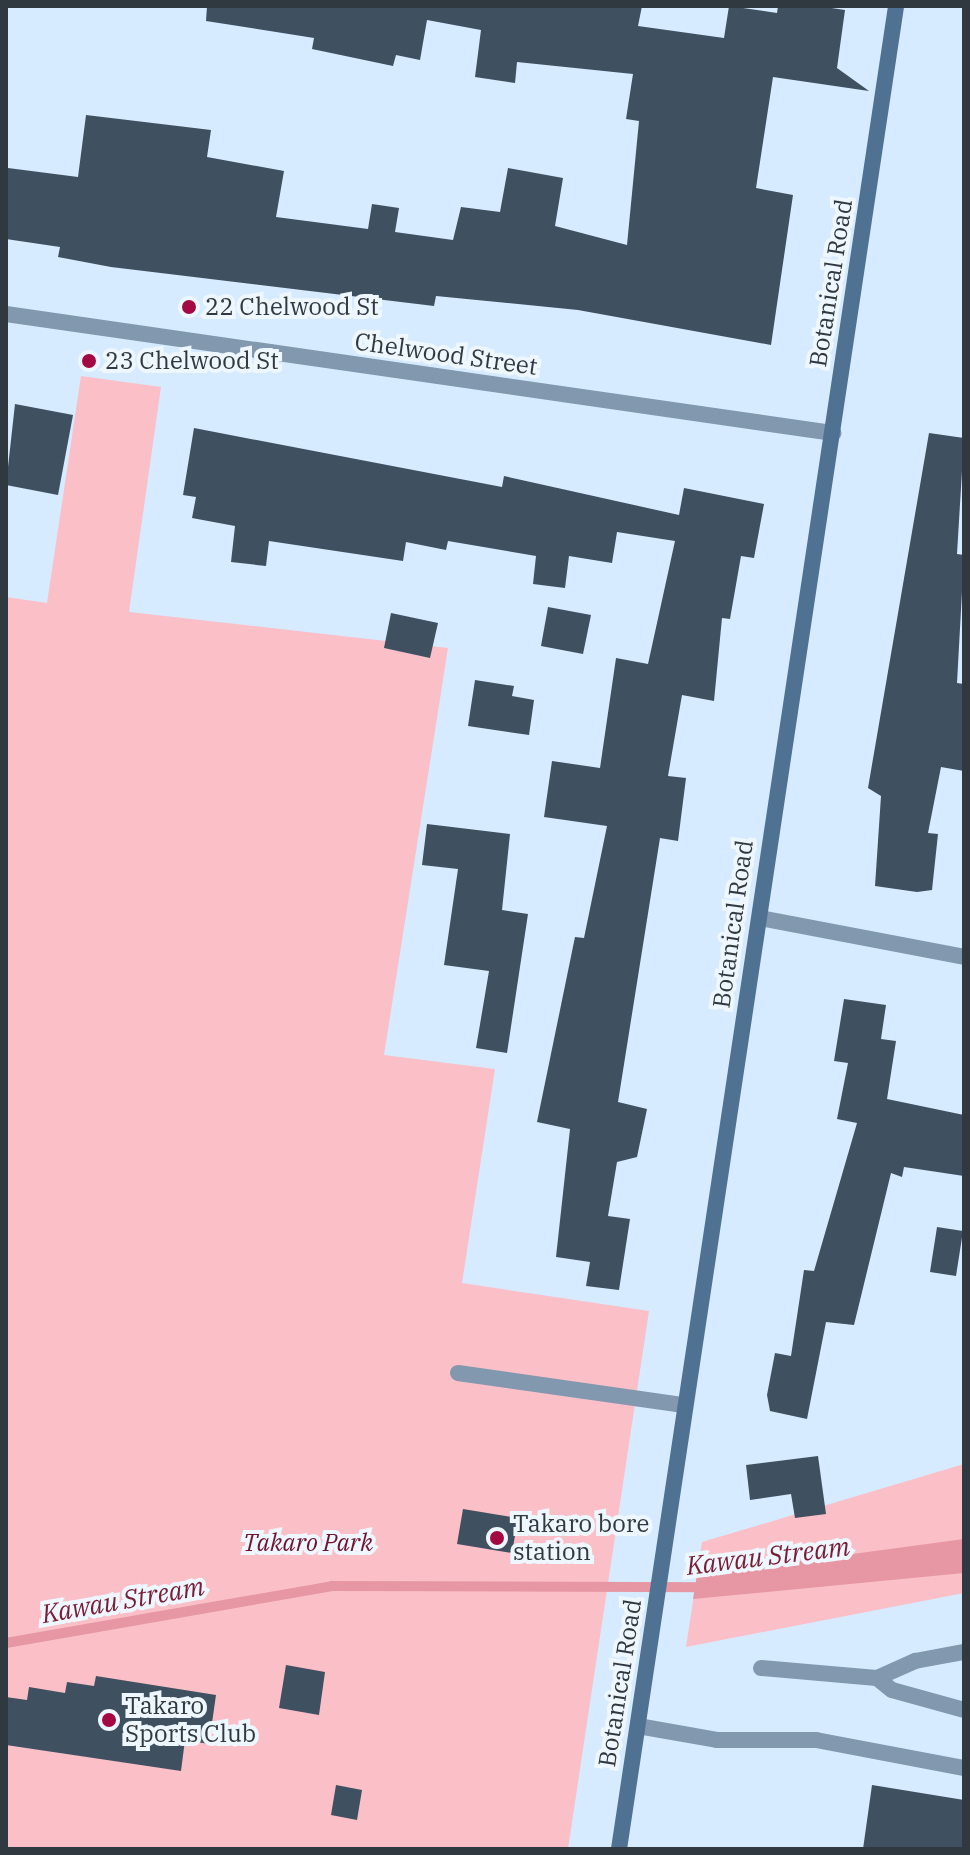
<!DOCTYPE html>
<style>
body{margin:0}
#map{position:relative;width:970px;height:1855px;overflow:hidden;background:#d6ebff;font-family:"IBM Plex Serif",serif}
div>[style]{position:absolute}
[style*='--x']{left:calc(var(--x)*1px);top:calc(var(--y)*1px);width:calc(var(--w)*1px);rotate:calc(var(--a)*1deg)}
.green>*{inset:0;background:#fbbfc8}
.water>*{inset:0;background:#e697a3}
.stream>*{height:10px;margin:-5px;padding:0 5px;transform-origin:5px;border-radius:5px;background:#e697a3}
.building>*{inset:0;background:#3f5060}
.lane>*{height:16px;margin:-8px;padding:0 8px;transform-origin:8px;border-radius:8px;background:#8198af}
.street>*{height:16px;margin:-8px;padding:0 8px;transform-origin:8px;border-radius:8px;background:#8198af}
.secondary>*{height:16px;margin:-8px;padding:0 8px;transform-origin:8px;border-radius:8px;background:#4f7292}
.dots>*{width:22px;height:22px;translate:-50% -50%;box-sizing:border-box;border:4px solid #eef6fe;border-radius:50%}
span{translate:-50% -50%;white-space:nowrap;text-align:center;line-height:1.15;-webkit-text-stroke:8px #eef6fe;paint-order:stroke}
.street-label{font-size:24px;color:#303840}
.poi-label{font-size:24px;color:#303840}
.left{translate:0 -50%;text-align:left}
.park-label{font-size:24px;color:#6f132f;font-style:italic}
.water-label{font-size:26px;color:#781d36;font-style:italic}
.frame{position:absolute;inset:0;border:8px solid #303840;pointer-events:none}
</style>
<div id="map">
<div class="green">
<i style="clip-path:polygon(81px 376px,161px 387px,129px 612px,448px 648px,384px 1055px,495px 1069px,462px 1283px,649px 1311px,568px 1849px,6px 1849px,6px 597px,47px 603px)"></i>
<i style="clip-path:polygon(964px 1464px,964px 1593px,686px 1647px,702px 1542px)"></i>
</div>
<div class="water">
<i style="clip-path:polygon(964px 1539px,964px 1573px,693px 1599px,697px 1575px)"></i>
</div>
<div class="stream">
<i style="--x:6;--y:1643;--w:331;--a:-9.9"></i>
<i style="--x:332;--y:1586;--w:375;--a:0.2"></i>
</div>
<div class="building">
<i style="clip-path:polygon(207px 6px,642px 6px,638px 26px,724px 38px,729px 6px,777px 13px,778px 6px,818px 6px,845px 10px,837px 68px,869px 91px,773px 77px,756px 188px,793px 195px,771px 345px,578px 310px,436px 296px,434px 306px,111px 267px,58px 257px,60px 247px,6px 239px,8px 168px,78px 177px,86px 115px,211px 130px,207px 157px,284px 171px,276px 217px,368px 229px,372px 204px,399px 208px,395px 232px,453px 240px,461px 207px,500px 212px,508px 168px,563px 178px,555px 226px,627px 245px,639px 121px,626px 119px,633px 74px,517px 62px,515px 83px,475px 77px,481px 30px,427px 20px,420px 60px,396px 55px,393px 66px,312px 49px,314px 38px,206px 21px)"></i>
<i style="clip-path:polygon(15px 404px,73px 415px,58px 495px,6px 485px)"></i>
<i style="clip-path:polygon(194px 428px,502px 487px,504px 476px,679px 515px,684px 488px,764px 504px,754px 558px,741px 556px,730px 619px,722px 618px,714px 701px,682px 695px,668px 776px,686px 778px,678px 841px,660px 838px,618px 1102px,647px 1109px,637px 1157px,617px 1162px,608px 1216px,630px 1219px,619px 1290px,586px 1286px,590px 1262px,556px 1257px,570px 1129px,537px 1122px,575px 937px,584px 938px,607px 826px,544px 817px,552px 761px,600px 768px,616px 658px,648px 664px,675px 541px,617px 532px,612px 563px,569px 556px,565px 588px,533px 584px,536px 556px,448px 541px,446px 550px,406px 542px,403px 561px,269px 541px,266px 566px,231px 562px,235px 526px,192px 518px,196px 497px,183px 495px)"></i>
<i style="clip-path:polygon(929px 433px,964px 438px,957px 554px,964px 555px,957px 683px,964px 684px,964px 771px,941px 767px,928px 833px,938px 834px,932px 890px,917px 892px,875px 886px,881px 796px,868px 788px)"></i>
<i style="clip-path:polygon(548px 607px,591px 615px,583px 654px,541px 646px)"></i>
<i style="clip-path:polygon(391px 613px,438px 623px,430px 658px,384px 648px)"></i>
<i style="clip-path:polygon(475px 680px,514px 686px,512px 696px,534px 700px,529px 735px,468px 726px)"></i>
<i style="clip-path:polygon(427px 824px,510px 834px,502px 910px,528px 914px,507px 1053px,476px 1048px,489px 971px,444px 965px,458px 869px,422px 865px)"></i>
<i style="clip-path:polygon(844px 999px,886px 1005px,881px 1039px,896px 1041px,887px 1099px,964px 1115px,964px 1176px,904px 1167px,902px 1177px,891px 1173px,854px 1325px,826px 1322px,807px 1419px,770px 1411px,767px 1395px,775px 1353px,791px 1356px,804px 1270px,814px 1271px,857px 1123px,837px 1119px,848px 1063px,834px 1061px)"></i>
<i style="clip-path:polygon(937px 1227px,963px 1231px,956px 1276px,930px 1272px)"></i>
<i style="clip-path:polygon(818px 1456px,826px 1514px,795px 1518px,791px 1494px,750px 1500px,746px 1465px)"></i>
<i style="clip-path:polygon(463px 1509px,518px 1518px,512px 1553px,457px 1544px)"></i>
<i style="clip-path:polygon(286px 1665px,325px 1672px,319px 1715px,279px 1708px)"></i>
<i style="clip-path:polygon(96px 1676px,216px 1695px,209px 1744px,185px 1740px,181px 1771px,6px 1745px,6px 1697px,27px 1700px,29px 1687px,65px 1693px,67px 1682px,94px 1686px)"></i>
<i style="clip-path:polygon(336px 1785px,362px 1790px,357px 1820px,331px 1815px)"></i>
<i style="clip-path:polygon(872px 1785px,964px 1800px,964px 1849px,863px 1849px)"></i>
</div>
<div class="lane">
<i style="--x:458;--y:1373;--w:228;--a:8.1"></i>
<i style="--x:761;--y:1668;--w:116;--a:4.9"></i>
<i style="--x:877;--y:1678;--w:19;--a:39"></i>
<i style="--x:892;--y:1690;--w:75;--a:15.5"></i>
<i style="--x:877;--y:1678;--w:42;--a:-24.1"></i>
<i style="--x:915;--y:1661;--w:50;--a:-10.4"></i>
<i style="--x:638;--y:1726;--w:80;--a:10"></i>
<i style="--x:717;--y:1740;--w:99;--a:0"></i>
<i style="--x:816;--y:1740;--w:151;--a:10.7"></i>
</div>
<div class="street">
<i style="--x:6;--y:314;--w:836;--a:8.19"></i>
<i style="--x:760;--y:918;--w:208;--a:10.8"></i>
</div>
<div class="secondary">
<i style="--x:619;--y:1849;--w:1864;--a:-81.45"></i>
</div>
<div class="dots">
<i style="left:189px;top:307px;background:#a30943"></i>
<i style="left:89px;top:361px;background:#a30943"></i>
<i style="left:497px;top:1538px;background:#a30943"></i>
<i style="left:109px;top:1720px;background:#a30943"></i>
</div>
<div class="street-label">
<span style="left:831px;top:283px;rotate:-81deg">Botanical Road</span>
<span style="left:446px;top:354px;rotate:8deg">Chelwood Street</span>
<span style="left:733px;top:924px;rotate:-82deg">Botanical Road</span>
<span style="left:620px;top:1683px;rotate:-81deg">Botanical Road</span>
</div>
<div class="poi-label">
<span class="left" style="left:205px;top:307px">22 Chelwood St</span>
<span class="left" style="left:105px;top:361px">23 Chelwood St</span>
<span class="left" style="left:513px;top:1538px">Takaro bore<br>station</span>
<span class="left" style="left:125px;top:1720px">Takaro<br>Sports Club</span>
</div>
<div class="park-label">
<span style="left:308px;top:1543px">Takaro Park</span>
</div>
<div class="water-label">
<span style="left:768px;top:1556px;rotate:-7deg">Kawau Stream</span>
<span style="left:123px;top:1600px;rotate:-10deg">Kawau Stream</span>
</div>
<div class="frame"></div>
</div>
